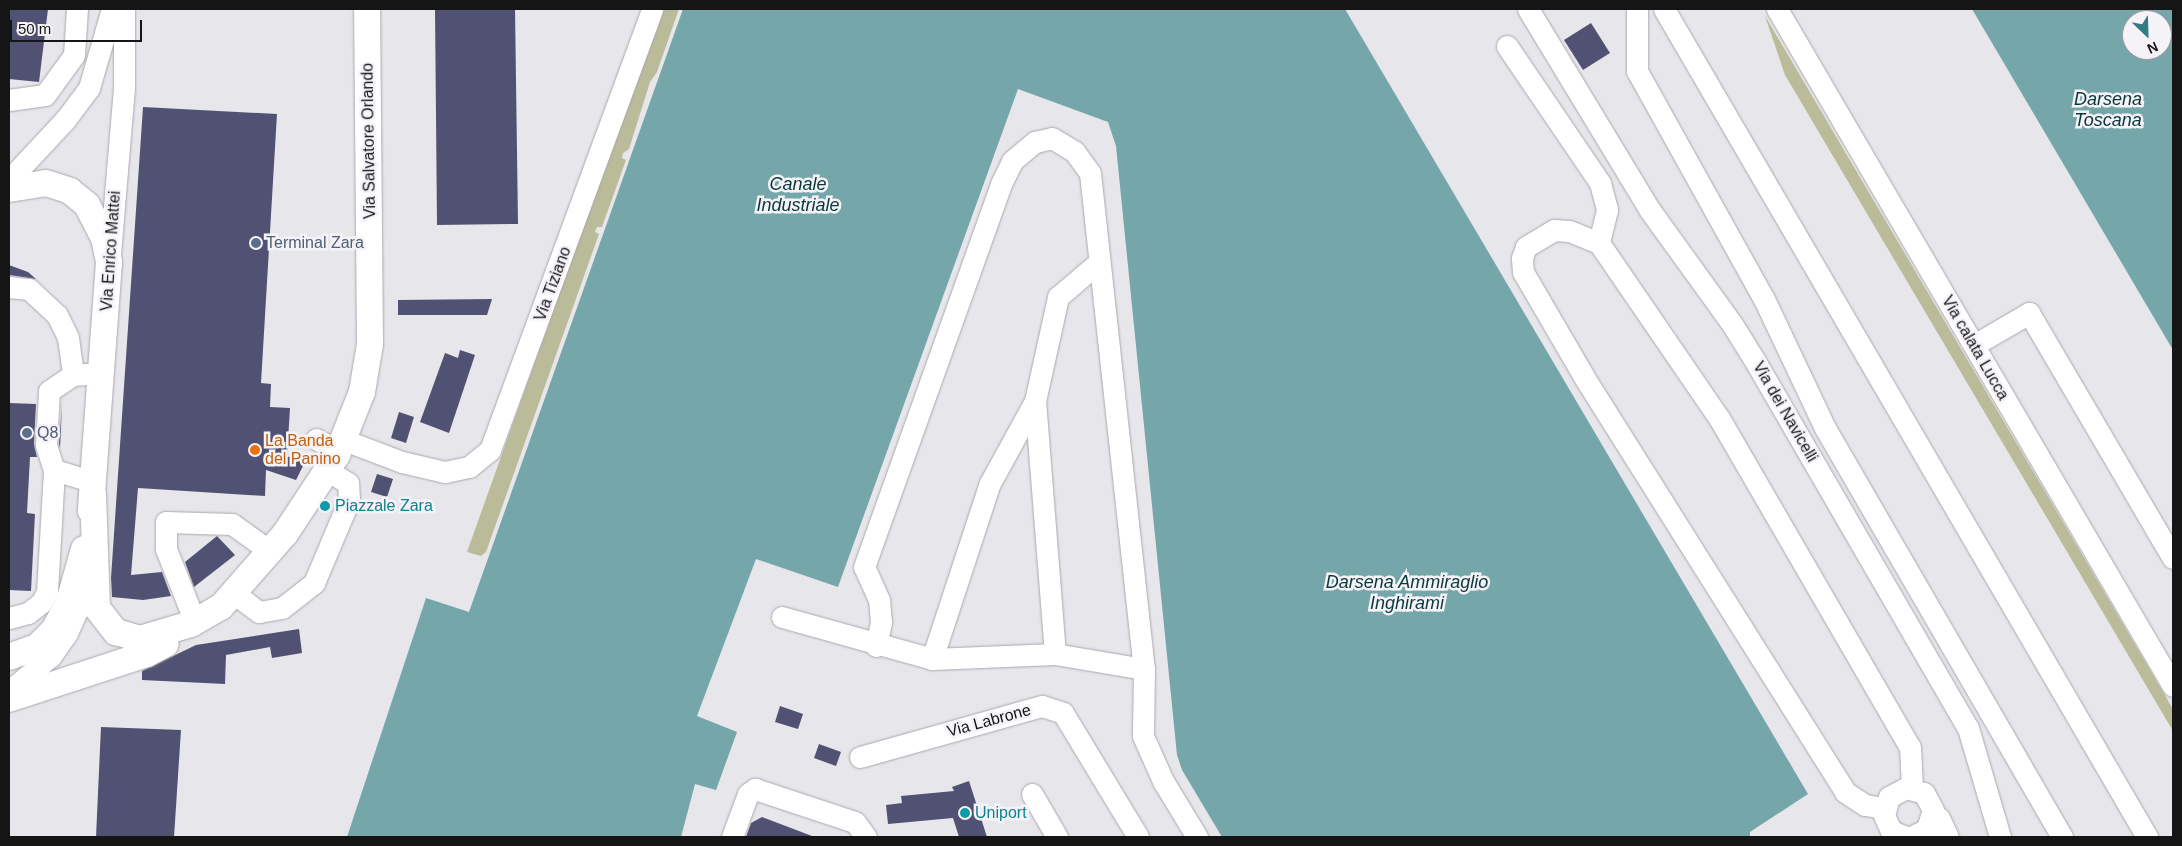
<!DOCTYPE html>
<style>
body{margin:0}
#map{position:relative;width:2182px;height:846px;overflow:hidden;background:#e7e6eb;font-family:Helvetica,sans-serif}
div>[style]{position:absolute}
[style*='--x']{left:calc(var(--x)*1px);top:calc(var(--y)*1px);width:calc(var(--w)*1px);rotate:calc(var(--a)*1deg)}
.green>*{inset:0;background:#babc99}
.water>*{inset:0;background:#75a6aa}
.building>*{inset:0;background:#515273}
.roads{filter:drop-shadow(0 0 1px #aaa8ad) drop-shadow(0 0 1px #aaa8ad)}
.minor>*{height:21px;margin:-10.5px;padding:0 10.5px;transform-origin:10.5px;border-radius:10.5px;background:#fff}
.major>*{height:26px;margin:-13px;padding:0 13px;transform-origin:13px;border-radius:13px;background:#fff}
.dots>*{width:14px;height:14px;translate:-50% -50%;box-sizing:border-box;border:2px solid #f5f3f8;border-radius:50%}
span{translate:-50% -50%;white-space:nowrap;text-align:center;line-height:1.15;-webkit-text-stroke:5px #f5f3f8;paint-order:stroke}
.street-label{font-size:16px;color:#151516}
.service-label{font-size:16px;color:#4e5e75}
.left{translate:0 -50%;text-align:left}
.food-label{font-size:16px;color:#c56008}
.culture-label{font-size:16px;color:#0d838f}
.water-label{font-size:18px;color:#06383c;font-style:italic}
.frame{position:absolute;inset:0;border:10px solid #151516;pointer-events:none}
.north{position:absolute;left:2122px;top:10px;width:50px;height:50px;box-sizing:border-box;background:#f5f3f8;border:1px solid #9b9a9e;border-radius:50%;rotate:156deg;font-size:14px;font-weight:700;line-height:20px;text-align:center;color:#151516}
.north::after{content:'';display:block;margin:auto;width:18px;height:22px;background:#337b82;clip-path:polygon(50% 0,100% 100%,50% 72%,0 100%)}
.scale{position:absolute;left:10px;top:20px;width:132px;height:22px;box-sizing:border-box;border:2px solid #151516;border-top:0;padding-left:6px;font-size:15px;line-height:18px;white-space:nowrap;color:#151516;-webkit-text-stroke:4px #f5f3f8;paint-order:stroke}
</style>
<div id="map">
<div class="green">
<i style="clip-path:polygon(661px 9px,679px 9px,657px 72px,650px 82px,629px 149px,623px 153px,622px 158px,626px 160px,602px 227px,597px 227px,595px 232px,599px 234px,486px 552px,481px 556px,467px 552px)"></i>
<i style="clip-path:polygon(1765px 16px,2173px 709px,2173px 731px,1785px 75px)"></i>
</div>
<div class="water">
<i style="clip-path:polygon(683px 9px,1345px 9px,1808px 794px,1750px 832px,1750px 837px,1222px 837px,1182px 770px,1177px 755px,1116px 146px,1108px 122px,1018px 89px,838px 587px,756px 559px,697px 716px,737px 732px,716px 790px,695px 784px,681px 837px,347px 837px,426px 598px,469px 612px)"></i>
<i style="clip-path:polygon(evenodd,1972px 9px,2173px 9px,2173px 350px,1972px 9px,2132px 20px,2162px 20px,2162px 50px,2132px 50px,2132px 20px)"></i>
</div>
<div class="building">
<i style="clip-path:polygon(9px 9px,48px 9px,39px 82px,9px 79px)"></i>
<i style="clip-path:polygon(435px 9px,515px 9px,518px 224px,437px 225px)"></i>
<i style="clip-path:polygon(1591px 23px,1610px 53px,1583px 70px,1564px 40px)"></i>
<i style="clip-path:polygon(143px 107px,277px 114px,261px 383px,271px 384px,270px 407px,290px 408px,287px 457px,309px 454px,296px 480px,266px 470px,265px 496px,138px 488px,131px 575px,162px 572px,171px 596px,143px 600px,112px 597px,111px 578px)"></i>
<i style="clip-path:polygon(9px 265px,28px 272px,36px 279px,9px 275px)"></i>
<i style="clip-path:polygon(492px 299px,487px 315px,398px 315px,398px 300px)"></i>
<i style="clip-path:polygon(460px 350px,475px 355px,449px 433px,420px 422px,445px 353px,458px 358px)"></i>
<i style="clip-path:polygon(9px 403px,36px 404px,34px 444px,37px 457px,30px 457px,27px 513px,35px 514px,31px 591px,9px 590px)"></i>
<i style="clip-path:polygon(62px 405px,60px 449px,59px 443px)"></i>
<i style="clip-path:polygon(399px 412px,414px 417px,406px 443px,391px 438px)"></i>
<i style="clip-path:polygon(377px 474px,393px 479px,387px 497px,371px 492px)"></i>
<i style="clip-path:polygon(217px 536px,235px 555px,194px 587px,185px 562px)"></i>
<i style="clip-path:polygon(299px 629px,302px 653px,272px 658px,270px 647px,226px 655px,225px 684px,142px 680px,142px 671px,196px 645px)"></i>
<i style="clip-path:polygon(780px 706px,803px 714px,798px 729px,775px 722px)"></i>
<i style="clip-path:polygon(101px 727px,181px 730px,174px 837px,96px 837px)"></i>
<i style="clip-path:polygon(819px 744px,841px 752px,836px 766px,814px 758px)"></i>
<i style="clip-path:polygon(969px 781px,987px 837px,959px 837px,953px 818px,888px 824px,886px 805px,902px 803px,901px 796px,954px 791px,952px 787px)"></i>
<i style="clip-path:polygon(762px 817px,812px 836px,811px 837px,746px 837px,751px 823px)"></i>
</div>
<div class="roads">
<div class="minor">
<i style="--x:1528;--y:9;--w:234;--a:58.8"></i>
<i style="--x:1649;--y:209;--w:142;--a:54.2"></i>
<i style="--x:1732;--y:324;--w:44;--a:58.1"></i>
<i style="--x:1755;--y:361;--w:424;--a:59.9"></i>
<i style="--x:1968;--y:728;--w:114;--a:73.6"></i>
<i style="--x:1637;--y:9;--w:62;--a:90"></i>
<i style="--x:1637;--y:71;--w:261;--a:60.9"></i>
<i style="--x:1764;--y:299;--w:143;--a:64.7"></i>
<i style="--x:1825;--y:428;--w:473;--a:59.9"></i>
<i style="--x:1664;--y:9;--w:959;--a:59.74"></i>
<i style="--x:1777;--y:9;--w:784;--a:59.68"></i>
<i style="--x:1507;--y:46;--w:166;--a:55.8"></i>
<i style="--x:1600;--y:183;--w:28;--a:75"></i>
<i style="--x:1607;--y:210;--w:34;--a:104"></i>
<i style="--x:1599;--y:243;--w:212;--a:55.6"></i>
<i style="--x:1719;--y:418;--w:380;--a:59.9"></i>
<i style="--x:1910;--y:747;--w:41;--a:87.2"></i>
<i style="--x:9;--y:100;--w:36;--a:-8"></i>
<i style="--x:45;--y:95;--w:49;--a:-54.1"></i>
<i style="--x:74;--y:55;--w:46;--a:-86.3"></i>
<i style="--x:9;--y:180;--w:82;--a:-47"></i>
<i style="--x:65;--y:120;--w:40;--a:-53"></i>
<i style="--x:89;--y:88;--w:82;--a:-73.8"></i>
<i style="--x:1599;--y:243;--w:32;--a:-158"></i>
<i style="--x:1569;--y:231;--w:15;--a:-176"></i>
<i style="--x:1554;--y:230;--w:33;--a:149"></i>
<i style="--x:1526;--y:247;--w:12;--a:110"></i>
<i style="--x:1522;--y:258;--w:14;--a:86"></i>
<i style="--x:1523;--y:272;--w:121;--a:59.8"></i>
<i style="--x:1584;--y:377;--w:490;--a:57.8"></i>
<i style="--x:1845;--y:792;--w:24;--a:33"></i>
<i style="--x:1865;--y:805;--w:19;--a:9"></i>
<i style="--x:110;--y:254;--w:166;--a:-85.2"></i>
<i style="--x:124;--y:89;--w:80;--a:-90"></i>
<i style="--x:9;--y:287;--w:20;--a:6"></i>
<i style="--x:29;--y:289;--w:38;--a:43"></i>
<i style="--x:57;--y:315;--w:25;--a:64"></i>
<i style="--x:68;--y:338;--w:37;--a:82"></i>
<i style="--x:1974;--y:345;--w:64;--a:-30.2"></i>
<i style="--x:2029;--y:313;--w:284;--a:59.6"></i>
<i style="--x:316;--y:439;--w:26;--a:28"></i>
<i style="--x:344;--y:440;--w:62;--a:20.8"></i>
<i style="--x:402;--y:462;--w:44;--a:13.1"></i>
<i style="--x:445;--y:472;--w:25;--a:-12"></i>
<i style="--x:469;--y:467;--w:27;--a:-39"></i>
<i style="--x:490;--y:450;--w:470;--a:-69.8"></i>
<i style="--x:94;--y:482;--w:42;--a:-163.3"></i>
<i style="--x:54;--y:470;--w:26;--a:-108"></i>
<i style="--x:46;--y:445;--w:54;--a:-86.8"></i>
<i style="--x:49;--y:391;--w:29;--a:-34"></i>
<i style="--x:73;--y:375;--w:29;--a:-4"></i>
<i style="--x:235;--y:594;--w:30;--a:37"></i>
<i style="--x:259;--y:612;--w:23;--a:-10"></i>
<i style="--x:282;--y:608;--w:41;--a:-38"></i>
<i style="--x:314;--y:583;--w:90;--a:-67.1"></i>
<i style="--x:349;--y:500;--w:17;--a:-93"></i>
<i style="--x:348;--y:483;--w:23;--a:-149"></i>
<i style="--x:782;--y:617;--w:156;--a:15.6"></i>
<i style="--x:932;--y:659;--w:123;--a:-2.3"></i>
<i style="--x:1055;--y:654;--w:90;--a:9.6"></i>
<i style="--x:9;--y:618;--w:20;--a:-15"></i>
<i style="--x:28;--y:613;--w:16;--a:-38"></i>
<i style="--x:41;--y:603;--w:13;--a:-61"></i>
<i style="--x:47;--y:592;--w:122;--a:-86.7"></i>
<i style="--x:195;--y:622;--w:79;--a:-111.7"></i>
<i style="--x:166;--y:549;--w:27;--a:-90"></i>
<i style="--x:166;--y:522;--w:66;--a:1.7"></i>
<i style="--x:232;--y:524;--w:48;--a:35.7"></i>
<i style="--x:876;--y:646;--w:25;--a:-78"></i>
<i style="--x:881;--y:622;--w:22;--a:-95"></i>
<i style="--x:879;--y:600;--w:36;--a:-114"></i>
<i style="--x:864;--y:567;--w:407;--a:-70.3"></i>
<i style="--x:1001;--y:184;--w:25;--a:-64"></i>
<i style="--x:1012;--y:161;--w:30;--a:-40"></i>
<i style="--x:1035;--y:142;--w:17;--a:-13"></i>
<i style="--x:1052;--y:138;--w:26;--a:31"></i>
<i style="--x:1074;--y:151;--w:27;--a:54"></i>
<i style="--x:1090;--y:173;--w:499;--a:83.8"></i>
<i style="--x:1144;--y:669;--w:67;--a:90.9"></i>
<i style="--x:1143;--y:736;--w:49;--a:66"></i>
<i style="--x:1163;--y:781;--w:66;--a:58.7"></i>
<i style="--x:1055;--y:654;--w:254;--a:-94.5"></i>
<i style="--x:1035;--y:401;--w:107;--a:-77.5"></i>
<i style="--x:1058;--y:297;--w:54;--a:-40.5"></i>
<i style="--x:932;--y:659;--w:185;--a:-71.8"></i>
<i style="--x:990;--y:483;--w:94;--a:-61.2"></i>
<i style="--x:9;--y:691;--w:55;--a:-39.8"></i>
<i style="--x:51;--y:656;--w:28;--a:-55"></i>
<i style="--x:67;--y:633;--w:36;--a:-66"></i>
<i style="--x:860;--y:757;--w:189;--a:-15.7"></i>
<i style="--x:1042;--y:706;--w:22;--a:18"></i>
<i style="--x:1063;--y:713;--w:145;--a:58.8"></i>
<i style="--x:1032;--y:794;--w:50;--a:59.8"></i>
<i style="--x:1933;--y:816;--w:6;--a:18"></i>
<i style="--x:1939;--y:818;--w:21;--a:65"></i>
<i style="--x:732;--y:837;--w:46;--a:-69.6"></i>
<i style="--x:748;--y:794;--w:9;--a:-36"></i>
<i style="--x:755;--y:789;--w:105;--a:18.3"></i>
<i style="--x:855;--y:822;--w:19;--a:54"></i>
<i style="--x:1906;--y:837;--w:16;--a:-158"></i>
<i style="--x:1891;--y:831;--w:17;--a:-114"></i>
<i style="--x:1884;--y:815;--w:19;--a:-74"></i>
<i style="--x:1889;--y:797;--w:19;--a:-28"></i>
<i style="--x:1906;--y:788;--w:19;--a:16"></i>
<i style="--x:1924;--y:793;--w:19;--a:62"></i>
<i style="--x:1933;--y:810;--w:20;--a:108"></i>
<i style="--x:1927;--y:829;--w:18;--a:153"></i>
</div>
<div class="major">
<i style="--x:9;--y:189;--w:37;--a:-9"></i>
<i style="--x:46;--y:183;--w:25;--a:18"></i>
<i style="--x:70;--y:191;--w:22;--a:39"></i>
<i style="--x:87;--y:205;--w:37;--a:63"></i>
<i style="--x:104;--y:238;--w:25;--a:78"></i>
<i style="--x:109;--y:262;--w:249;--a:94.2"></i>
<i style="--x:93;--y:494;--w:114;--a:88"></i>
<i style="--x:97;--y:608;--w:31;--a:52"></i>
<i style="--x:116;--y:632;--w:25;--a:16"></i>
<i style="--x:140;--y:639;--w:53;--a:-16.4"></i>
<i style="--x:191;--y:624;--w:34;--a:-30"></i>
<i style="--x:221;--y:607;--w:97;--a:-48.8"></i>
<i style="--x:285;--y:534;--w:95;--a:-56.6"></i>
<i style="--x:337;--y:455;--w:68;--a:-68.4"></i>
<i style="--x:362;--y:392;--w:49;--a:-80.5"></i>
<i style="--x:370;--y:344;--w:335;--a:-90.5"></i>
<i style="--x:9;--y:657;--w:30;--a:-20"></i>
<i style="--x:37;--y:647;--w:24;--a:-45"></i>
<i style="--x:54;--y:630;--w:32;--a:-62"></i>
<i style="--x:69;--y:602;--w:55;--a:-74.2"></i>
<i style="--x:9;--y:699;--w:145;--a:-18.1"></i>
<i style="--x:147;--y:654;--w:21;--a:-28"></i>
</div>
</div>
<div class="dots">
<i style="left:256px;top:243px;background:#5c6f8a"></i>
<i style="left:27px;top:433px;background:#5c6f8a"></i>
<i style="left:255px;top:450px;background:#e8710a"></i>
<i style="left:325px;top:506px;background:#0f9aa8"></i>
<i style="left:965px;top:813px;background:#0f9aa8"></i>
</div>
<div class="street-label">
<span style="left:369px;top:141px;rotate:-91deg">Via Salvatore Orlando</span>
<span style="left:111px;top:251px;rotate:-86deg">Via Enrico Mattei</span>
<span style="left:553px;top:284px;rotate:-70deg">Via Tiziano</span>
<span style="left:1975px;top:348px;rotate:60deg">Via calata Lucca</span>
<span style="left:1785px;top:412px;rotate:60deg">Via dei Navicelli</span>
<span style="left:989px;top:721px;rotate:-15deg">Via Labrone</span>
</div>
<div class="service-label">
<span class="left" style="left:266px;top:243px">Terminal Zara</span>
<span class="left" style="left:37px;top:433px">Q8</span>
</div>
<div class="food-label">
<span class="left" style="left:265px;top:450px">La Banda<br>del Panino</span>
</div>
<div class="culture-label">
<span class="left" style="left:335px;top:506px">Piazzale Zara</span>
<span class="left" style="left:975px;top:813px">Uniport</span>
</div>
<div class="water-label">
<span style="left:2108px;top:110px">Darsena<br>Toscana</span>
<span style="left:798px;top:195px">Canale<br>Industriale</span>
<span style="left:1407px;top:593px">Darsena Ammiraglio<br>Inghirami</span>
</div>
<div class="frame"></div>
<div class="north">N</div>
<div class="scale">50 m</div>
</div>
